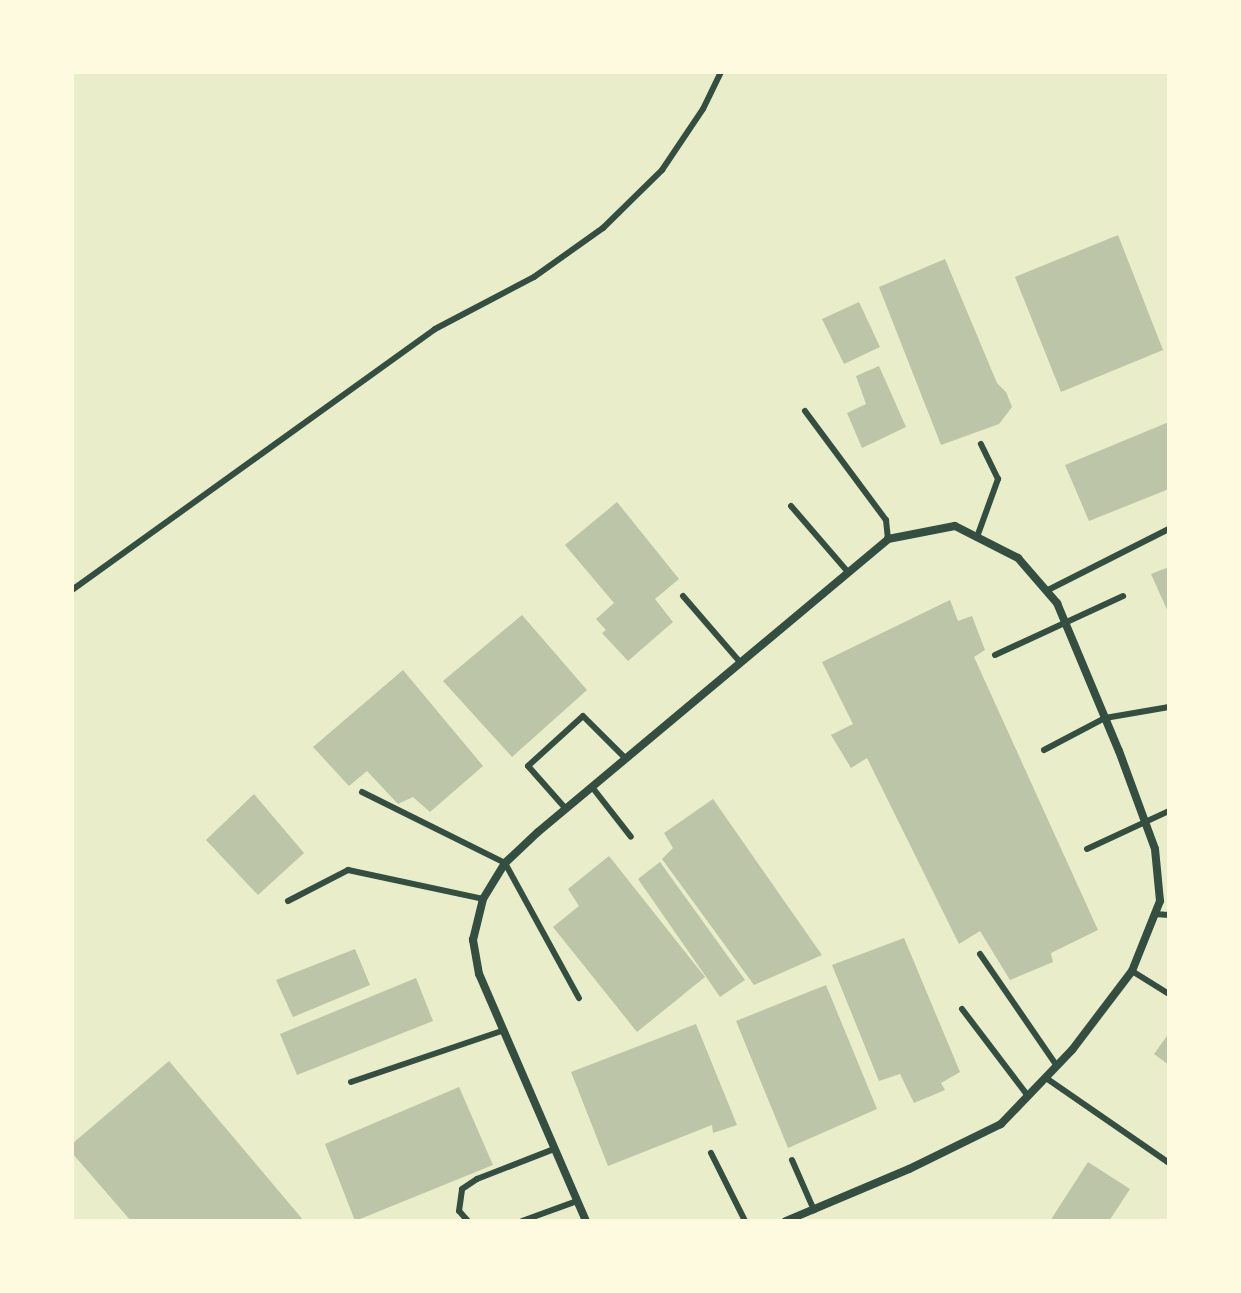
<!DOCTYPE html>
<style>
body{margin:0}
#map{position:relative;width:1241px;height:1293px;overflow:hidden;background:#e9edc9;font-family:"Public Sans",sans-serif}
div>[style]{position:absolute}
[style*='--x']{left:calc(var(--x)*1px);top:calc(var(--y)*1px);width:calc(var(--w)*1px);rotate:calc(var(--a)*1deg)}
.building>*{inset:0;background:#bcc5a7}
.service>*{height:6px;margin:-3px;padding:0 3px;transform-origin:3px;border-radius:3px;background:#344e41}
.minor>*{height:8px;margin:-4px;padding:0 4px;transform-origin:4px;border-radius:4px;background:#344e41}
span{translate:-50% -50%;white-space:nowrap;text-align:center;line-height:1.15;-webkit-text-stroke:7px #fefae0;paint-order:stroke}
.frame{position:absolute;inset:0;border:74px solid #fefae0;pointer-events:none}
</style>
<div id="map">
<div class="building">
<i style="clip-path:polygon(1118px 235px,1163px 350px,1061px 392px,1015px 277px)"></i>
<i style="clip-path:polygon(945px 259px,997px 383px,1006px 392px,1012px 407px,999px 424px,941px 445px,879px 287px)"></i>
<i style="clip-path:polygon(859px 302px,880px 347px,844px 364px,822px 319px)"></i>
<i style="clip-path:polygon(879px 366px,906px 427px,862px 448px,847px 413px,866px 404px,856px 376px)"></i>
<i style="clip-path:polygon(1169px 422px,1169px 489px,1089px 521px,1065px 465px)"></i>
<i style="clip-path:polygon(617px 502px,679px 579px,655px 599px,673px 622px,628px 661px,602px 633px,606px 630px,596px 619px,614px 603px,565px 545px)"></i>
<i style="clip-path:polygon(1169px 567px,1169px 614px,1151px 574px)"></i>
<i style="clip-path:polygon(950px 600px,958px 621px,972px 616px,985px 650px,974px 657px,1098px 930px,1051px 953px,1053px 962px,1010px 980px,980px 931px,959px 944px,867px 758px,851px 768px,831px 735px,853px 724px,822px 662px)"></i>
<i style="clip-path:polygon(522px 615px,587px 690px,512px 757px,443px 681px)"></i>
<i style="clip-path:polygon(403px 670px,483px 766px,430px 812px,413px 797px,398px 804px,367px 771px,349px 786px,313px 747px)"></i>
<i style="clip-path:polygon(254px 794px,304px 853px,258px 895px,206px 840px)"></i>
<i style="clip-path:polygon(713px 799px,822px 955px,754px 985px,662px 859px,673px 848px,664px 833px)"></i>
<i style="clip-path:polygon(609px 856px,705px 977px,637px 1032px,553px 927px,579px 906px,568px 889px)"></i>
<i style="clip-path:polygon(660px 862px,745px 980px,720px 997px,638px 879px)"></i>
<i style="clip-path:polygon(904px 938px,960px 1072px,941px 1083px,945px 1090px,914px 1103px,900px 1074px,879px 1081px,832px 965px)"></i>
<i style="clip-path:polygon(355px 949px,370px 985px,293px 1017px,276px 980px)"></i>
<i style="clip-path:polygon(416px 978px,433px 1021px,297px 1075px,280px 1034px)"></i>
<i style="clip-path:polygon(826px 985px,877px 1109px,788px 1148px,736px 1021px)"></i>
<i style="clip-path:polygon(696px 1024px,737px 1125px,713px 1133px,712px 1125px,608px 1166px,571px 1072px)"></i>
<i style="clip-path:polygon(1169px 1033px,1169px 1065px,1154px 1054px)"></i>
<i style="clip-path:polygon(169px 1061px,304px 1221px,131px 1221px,72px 1153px,72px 1144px)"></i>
<i style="clip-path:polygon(459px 1087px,493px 1165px,355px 1221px,325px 1144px)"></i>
<i style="clip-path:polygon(1088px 1162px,1130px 1189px,1109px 1221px,1050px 1221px)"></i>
</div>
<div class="service">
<i style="--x:805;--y:411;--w:136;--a:53.4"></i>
<i style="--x:886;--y:520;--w:19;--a:84"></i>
<i style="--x:791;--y:506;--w:87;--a:49.2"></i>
<i style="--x:977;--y:537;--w:62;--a:-70.1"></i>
<i style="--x:998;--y:479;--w:39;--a:-116"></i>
<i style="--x:72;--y:590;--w:447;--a:-35.7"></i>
<i style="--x:435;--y:329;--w:112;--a:-27.7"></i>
<i style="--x:534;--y:277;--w:85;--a:-35.4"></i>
<i style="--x:603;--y:228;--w:83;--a:-44.5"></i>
<i style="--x:662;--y:170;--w:73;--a:-56.1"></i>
<i style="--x:703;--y:109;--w:41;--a:-64.1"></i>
<i style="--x:1046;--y:591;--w:138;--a:-26.8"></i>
<i style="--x:683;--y:596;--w:87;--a:49.2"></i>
<i style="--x:995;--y:655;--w:141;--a:-24.7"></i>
<i style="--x:1044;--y:750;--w:69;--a:-27.7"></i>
<i style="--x:1105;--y:718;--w:65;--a:-9.8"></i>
<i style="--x:592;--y:787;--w:63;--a:52"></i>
<i style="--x:362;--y:792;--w:160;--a:26.4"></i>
<i style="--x:505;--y:863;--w:154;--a:61.3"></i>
<i style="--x:566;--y:809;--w:57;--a:-131.5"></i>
<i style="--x:528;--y:766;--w:74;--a:-42.3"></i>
<i style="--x:583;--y:716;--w:59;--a:45"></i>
<i style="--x:1087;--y:849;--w:90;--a:-24.9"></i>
<i style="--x:288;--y:901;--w:68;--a:-27.3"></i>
<i style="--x:348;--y:870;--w:138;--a:12.1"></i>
<i style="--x:1155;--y:914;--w:14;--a:4"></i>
<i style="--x:980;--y:954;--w:136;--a:55.5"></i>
<i style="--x:1132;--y:971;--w:44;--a:31.9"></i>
<i style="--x:962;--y:1009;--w:109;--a:52.8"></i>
<i style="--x:1046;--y:1078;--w:150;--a:34.6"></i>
<i style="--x:351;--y:1082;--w:159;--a:-18.7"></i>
<i style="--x:711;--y:1153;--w:76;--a:63.4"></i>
<i style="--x:792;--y:1160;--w:55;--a:66.3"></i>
<i style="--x:468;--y:1221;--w:13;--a:-132"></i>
<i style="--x:459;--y:1211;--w:22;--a:-82"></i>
<i style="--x:462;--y:1189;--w:18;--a:-34"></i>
<i style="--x:477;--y:1179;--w:83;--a:-21.3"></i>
<i style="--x:522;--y:1221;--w:59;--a:-20"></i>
</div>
<div class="minor">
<i style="--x:586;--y:1221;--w:269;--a:-113.4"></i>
<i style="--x:479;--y:974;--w:35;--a:-100"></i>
<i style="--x:473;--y:940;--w:42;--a:-76.3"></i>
<i style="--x:483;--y:899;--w:42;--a:-58.6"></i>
<i style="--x:505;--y:863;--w:45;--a:-43.2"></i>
<i style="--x:538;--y:832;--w:456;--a:-39.9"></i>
<i style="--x:888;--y:539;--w:68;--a:-11"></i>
<i style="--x:955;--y:526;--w:71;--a:26.9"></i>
<i style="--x:1018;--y:558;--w:60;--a:49.1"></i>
<i style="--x:1057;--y:603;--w:160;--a:67.3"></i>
<i style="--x:1119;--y:751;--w:104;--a:69.8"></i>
<i style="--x:1155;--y:849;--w:52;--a:84.5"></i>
<i style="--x:1160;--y:901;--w:75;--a:111.8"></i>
<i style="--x:1132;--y:971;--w:99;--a:127.2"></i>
<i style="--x:1072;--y:1050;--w:103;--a:133.8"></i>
<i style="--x:1001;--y:1124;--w:102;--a:153.9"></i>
<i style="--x:909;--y:1169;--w:134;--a:157.1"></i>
</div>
<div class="frame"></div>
</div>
